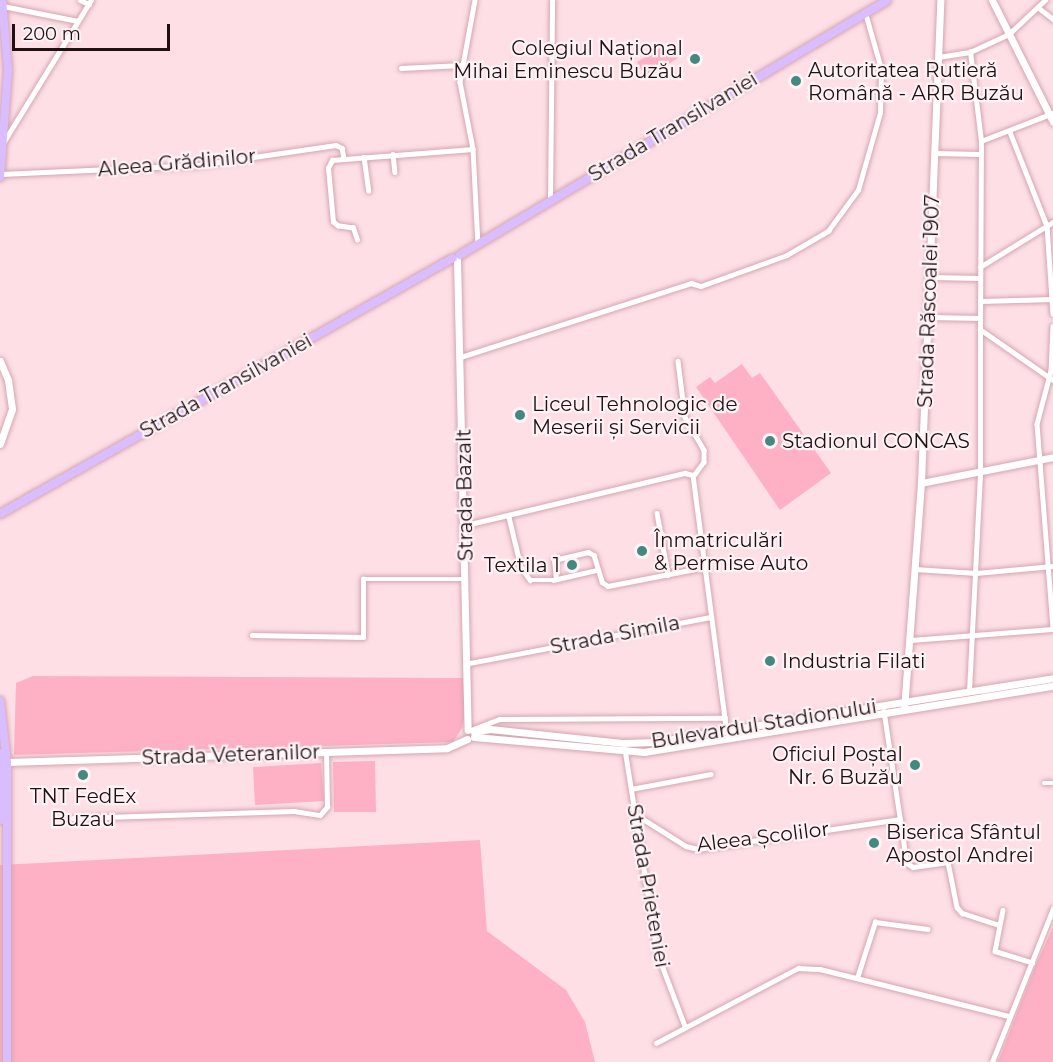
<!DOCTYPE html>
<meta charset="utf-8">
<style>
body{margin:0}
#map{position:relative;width:1053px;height:1062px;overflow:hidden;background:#fedfe6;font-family:Montserrat,sans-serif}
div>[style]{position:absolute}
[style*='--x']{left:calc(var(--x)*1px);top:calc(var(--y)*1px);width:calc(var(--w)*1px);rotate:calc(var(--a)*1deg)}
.green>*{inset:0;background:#feb0c4}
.roads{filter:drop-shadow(0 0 2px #d5a6b1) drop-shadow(0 0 2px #d5a6b1)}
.street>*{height:4.5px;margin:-2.25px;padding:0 2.25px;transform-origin:2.25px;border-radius:2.25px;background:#fff}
.secondary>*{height:7px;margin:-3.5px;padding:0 3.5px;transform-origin:3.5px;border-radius:3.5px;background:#fff}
.primary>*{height:8px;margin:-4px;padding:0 4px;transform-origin:4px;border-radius:4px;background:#d9bdff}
.dots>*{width:16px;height:16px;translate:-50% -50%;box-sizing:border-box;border:3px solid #fdf2f5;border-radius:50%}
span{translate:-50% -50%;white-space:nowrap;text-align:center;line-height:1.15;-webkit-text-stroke:4.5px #fdf2f5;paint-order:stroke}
.poi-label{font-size:20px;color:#201014}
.right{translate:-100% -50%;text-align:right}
.left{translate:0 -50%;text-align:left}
.street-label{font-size:20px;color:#201014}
.scale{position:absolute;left:12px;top:24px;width:158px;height:27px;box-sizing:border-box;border:3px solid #201014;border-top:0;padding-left:8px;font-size:18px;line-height:21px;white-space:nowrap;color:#201014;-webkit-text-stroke:4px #fdf2f5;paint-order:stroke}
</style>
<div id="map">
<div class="green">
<i style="clip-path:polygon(672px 41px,681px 56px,646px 78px,637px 62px)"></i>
<i style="clip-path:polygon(742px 364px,752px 378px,760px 373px,831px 473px,780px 510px,696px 387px,710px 377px,715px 383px)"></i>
<i style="clip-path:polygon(33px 676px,463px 678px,466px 708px,462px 728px,453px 742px,14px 755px,16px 683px)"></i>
<i style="clip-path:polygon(375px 761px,376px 812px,334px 812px,333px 762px)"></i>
<i style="clip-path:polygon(321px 763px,324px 801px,255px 805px,253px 767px)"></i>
<i style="clip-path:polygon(480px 840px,487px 931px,566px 990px,585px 1022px,595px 1062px,0 1062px,0 865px)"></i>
<i style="clip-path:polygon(1053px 927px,1053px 1062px,998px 1062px,1035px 967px)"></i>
</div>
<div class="roads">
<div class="street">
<i style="--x:80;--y:0;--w:10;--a:24"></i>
<i style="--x:475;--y:0;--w:83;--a:100.4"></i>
<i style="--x:460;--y:82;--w:68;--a:79"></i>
<i style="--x:473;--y:149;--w:94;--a:87"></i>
<i style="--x:3;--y:6;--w:76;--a:11.3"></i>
<i style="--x:1039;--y:8;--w:18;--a:38"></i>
<i style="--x:938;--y:57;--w:32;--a:-9"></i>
<i style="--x:970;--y:52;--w:43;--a:-24.8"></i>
<i style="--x:1009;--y:34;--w:50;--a:-43.4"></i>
<i style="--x:401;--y:68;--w:61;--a:-2.8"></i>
<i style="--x:1010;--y:132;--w:101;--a:68.5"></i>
<i style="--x:1047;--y:226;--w:88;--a:86.1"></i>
<i style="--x:981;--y:141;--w:77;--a:-21.3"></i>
<i style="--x:3;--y:143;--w:168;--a:-58.4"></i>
<i style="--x:935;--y:153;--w:45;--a:1.3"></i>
<i style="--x:393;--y:154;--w:18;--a:84"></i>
<i style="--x:364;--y:157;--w:34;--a:82"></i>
<i style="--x:1;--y:174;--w:198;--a:-2.6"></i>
<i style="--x:199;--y:165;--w:138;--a:-8.3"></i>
<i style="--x:336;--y:145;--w:7;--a:27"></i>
<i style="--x:342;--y:148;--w:10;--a:79"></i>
<i style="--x:550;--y:201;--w:201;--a:-89.4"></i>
<i style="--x:357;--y:240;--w:13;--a:-108"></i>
<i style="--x:353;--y:228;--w:15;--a:-172"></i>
<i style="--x:338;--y:226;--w:6;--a:-141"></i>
<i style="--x:333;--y:222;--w:54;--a:-95.3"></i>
<i style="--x:328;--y:168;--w:9;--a:-63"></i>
<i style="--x:332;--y:160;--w:141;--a:-4.5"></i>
<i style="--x:980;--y:267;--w:86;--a:-31.7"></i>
<i style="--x:931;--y:277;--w:49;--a:1.2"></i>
<i style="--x:980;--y:301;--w:73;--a:-1.6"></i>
<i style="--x:930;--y:317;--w:50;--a:1.1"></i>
<i style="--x:1053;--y:326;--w:45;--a:92.5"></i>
<i style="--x:1051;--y:371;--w:55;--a:104.8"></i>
<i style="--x:1037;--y:424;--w:203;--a:85.5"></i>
<i style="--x:980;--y:329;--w:89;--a:34.9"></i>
<i style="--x:461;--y:357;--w:242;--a:-17.8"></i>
<i style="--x:691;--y:283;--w:10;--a:17"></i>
<i style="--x:701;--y:286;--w:91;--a:-19.8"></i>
<i style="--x:787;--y:255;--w:48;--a:-30.3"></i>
<i style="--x:828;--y:231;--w:51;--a:-53.8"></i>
<i style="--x:858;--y:190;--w:80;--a:-74.1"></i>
<i style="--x:880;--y:113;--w:44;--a:-88.7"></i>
<i style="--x:881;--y:69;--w:58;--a:-105.9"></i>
<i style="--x:678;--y:361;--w:56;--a:82.9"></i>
<i style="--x:685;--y:417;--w:38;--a:60"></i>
<i style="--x:704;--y:450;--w:12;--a:90"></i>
<i style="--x:704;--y:462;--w:17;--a:126"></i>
<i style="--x:657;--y:513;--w:63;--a:79.9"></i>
<i style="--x:509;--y:517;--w:51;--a:76.5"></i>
<i style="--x:521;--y:567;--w:16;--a:55"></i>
<i style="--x:530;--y:580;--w:23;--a:0"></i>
<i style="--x:553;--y:580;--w:45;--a:-12.8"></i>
<i style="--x:466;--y:525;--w:225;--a:-13.4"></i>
<i style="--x:685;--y:473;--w:8;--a:14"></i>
<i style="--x:693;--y:475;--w:260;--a:82.5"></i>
<i style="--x:915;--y:569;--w:61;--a:3.8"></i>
<i style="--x:976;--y:573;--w:77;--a:-5.2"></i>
<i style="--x:556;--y:579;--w:19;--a:-96"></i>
<i style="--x:554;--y:560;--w:35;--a:-13"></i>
<i style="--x:588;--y:552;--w:7;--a:27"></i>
<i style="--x:594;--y:555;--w:28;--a:73"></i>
<i style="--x:602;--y:582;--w:7;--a:34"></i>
<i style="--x:608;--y:586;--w:100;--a:-11"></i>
<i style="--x:252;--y:635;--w:111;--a:1"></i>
<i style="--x:363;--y:637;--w:58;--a:-90"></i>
<i style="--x:363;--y:579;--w:102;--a:0"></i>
<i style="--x:910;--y:640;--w:143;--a:-4.4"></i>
<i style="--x:470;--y:663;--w:245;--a:-10.8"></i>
<i style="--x:969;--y:691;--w:218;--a:-87.1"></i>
<i style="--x:980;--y:473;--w:144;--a:-90"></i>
<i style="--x:980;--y:329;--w:188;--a:-89.7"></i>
<i style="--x:981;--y:141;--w:90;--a:-97"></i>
<i style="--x:884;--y:711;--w:154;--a:81.4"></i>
<i style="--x:907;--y:863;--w:7;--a:34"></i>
<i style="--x:913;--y:867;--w:35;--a:-8"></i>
<i style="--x:948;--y:862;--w:46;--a:78.7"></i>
<i style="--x:957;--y:907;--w:8;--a:50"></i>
<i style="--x:962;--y:913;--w:39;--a:18"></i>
<i style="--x:471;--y:730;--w:31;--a:-21"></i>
<i style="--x:500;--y:719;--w:225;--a:-0.3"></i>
<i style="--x:625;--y:749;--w:206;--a:81"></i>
<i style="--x:657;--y:952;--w:79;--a:69.3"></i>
<i style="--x:1044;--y:783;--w:9;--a:0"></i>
<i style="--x:631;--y:789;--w:81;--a:-10.6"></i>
<i style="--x:635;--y:814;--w:60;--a:32.1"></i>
<i style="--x:686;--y:846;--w:12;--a:14"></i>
<i style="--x:698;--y:849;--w:204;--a:-8.4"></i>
<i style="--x:73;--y:818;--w:221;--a:-1.8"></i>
<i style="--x:294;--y:811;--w:26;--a:9"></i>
<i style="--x:320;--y:815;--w:11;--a:-49"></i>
<i style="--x:327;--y:807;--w:55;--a:-91"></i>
<i style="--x:1003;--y:910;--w:42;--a:101"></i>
<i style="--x:995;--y:951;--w:39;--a:17"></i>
<i style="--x:857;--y:978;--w:59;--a:-72.2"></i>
<i style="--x:875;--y:922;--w:53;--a:7.5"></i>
<i style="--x:656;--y:1043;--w:161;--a:-27.8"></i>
<i style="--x:798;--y:968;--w:22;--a:3"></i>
<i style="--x:820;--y:969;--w:195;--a:14"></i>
<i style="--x:992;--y:1062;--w:165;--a:-68.3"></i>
</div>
<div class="secondary">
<i style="--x:992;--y:0;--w:136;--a:63.4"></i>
<i style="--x:457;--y:260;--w:470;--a:88.7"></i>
<i style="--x:0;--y:361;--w:21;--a:67"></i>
<i style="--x:8;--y:380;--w:29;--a:82"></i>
<i style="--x:12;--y:409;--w:37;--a:109"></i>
<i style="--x:921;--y:483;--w:135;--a:-11.1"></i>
<i style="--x:904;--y:709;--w:227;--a:-85.7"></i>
<i style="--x:921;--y:483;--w:483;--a:-87.7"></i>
<i style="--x:474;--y:732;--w:16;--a:-11"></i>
<i style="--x:490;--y:729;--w:135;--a:6"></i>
<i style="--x:624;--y:743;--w:30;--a:-2"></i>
<i style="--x:654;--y:742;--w:404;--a:-9.1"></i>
<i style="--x:474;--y:737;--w:171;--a:5"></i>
<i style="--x:644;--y:752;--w:414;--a:-9.2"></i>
<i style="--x:7;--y:762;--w:440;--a:-1.8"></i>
<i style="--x:447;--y:748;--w:22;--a:-24"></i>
</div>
<div class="primary">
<i style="--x:0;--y:177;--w:107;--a:-85.7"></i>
<i style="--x:8;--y:70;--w:70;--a:-94.9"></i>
<i style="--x:460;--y:255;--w:497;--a:-30.8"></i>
<i style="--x:0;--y:514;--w:520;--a:-29.47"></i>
<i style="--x:0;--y:701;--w:61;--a:83.5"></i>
<i style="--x:7;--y:762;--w:300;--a:90"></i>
<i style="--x:0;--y:753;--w:67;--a:88.3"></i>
</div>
</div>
<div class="dots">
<i style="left:695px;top:59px;background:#44897e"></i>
<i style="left:796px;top:81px;background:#44897e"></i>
<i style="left:520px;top:415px;background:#44897e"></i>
<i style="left:770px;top:441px;background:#44897e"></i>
<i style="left:642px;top:551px;background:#44897e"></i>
<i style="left:572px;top:565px;background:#44897e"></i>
<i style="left:770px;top:661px;background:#44897e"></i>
<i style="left:915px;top:765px;background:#44897e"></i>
<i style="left:83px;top:775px;background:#44897e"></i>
<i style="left:874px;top:843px;background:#44897e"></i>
</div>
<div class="poi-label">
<span class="right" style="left:683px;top:60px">Colegiul Național<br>Mihai Eminescu Buzău</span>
<span class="left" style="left:808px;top:82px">Autoritatea Rutieră<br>Română - ARR Buzău</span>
<span class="left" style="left:532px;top:416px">Liceul Tehnologic de<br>Meserii și Servicii</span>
<span class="left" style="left:782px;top:441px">Stadionul CONCAS</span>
<span class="left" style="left:654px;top:552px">Înmatriculări<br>&amp; Permise Auto</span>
<span class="right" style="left:560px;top:565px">Textila 1</span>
<span class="left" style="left:782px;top:661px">Industria Filati</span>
<span class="right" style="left:903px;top:766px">Oficiul Poștal<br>Nr. 6 Buzău</span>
<span style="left:83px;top:808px">TNT FedEx<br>Buzau</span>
<span class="left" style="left:886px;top:844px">Biserica Sfântul<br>Apostol Andrei</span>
</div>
<div class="street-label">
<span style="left:673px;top:127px;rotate:-31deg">Strada Transilvaniei</span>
<span style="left:177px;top:163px;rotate:-5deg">Aleea Grădinilor</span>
<span style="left:929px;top:301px;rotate:-88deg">Strada Răscoalei 1907</span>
<span style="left:226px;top:386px;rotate:-29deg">Strada Transilvaniei</span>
<span style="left:465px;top:495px;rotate:-91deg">Strada Bazalt</span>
<span style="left:615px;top:635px;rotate:-11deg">Strada Simila</span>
<span style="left:764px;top:724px;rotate:-9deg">Bulevardul Stadionului</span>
<span style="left:231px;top:755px;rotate:-2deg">Strada Veteranilor</span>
<span style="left:763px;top:837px;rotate:-7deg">Aleea Școlilor</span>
<span style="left:648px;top:886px;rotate:80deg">Strada Prieteniei</span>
</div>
<div class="scale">200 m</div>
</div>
